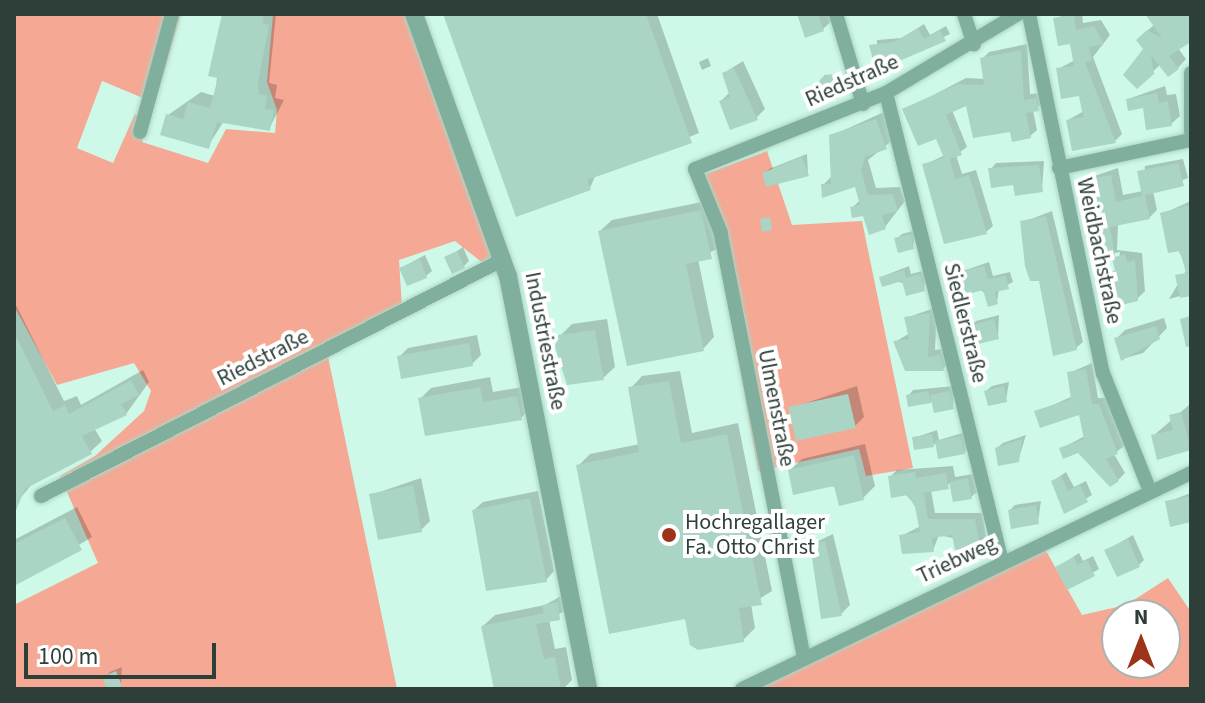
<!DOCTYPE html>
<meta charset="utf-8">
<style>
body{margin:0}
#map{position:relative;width:1205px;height:703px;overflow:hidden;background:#cef9e8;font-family:"Source Sans 3",sans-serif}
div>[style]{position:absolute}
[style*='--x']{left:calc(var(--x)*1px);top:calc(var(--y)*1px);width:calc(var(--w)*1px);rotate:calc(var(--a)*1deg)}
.green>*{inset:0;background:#f5a894}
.shadow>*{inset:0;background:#0003}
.building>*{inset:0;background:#aad4c4}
.round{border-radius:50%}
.roads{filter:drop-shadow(0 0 2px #aed4c5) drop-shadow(0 0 2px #aed4c5)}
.minor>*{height:14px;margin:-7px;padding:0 7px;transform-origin:7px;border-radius:7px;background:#81af9e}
.tertiary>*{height:18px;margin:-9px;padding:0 9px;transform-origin:9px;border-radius:9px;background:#81af9e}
.dots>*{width:22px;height:22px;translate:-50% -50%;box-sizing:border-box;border:4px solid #fff;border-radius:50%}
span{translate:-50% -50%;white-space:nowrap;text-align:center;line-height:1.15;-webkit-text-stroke:8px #fff;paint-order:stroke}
.street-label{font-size:22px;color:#2e3f39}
.poi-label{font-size:22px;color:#2e3f39}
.left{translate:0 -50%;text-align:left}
.frame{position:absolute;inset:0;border:16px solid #2e3f39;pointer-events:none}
.north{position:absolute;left:1101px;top:599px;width:80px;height:80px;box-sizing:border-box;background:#fff;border:2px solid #abb2b0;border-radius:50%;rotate:0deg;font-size:22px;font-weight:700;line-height:32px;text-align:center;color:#2e3f39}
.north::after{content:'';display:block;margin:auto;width:28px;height:36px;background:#9d341a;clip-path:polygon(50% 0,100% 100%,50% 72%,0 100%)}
.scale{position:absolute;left:24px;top:643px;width:192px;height:36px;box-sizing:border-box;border:4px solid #2e3f39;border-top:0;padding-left:10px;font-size:24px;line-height:28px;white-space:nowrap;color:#2e3f39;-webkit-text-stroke:6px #fff;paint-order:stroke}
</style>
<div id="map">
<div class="green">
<i style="clip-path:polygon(14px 14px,181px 14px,155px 103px,102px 81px,77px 148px,113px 163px,135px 114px,148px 119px,142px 142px,208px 163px,226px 129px,275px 133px,277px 110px,267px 82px,273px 14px,407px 14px,495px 258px,484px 264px,455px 241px,399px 260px,402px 307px,326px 347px,397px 689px,14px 689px,14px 605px,98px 563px,60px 476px,95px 456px,144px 411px,151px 391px,134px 363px,57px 385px,14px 306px)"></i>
<i style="clip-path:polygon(767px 151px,792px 225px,862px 221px,913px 468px,866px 476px,859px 449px,758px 471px,715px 230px,695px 178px)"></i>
<i style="clip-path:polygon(evenodd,1045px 549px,1082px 615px,1126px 605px,1168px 578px,1191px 612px,1191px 689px,751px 689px,1045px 549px,1117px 615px,1165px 615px,1165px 663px,1117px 663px,1117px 615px)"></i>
</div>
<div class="shadow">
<i style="clip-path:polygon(224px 14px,276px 14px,269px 83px,277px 85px,275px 98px,284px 100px,269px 129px,224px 121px,208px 146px,168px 115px,201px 92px,215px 96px)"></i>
<i style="clip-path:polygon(445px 14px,657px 14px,699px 133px,596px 174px,590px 188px)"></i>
<i style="clip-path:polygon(799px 14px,834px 14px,835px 18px,823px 29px)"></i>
<i style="clip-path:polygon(1060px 14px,1082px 14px,1083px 23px,1101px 20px,1110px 35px,1093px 57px,1122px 134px,1115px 141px,1068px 120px,1084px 111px,1081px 94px,1058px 69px,1075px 60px)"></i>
<i style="clip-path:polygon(1147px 14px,1191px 14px,1191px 39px,1178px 48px,1186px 59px,1178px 68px,1161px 64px,1137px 86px,1147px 31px,1155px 24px)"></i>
<i style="clip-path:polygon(924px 24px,930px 35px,946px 26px,950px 34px,877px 68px,877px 40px,902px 38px)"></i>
<i style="clip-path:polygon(1027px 44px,1030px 94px,1042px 93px,1044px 103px,1033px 110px,1037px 130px,1030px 136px,968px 103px,952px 110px,967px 147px,956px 155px,962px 174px,976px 170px,993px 226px,986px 232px,924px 165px,945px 155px,937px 136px,905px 110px,966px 78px,985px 79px,982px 59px,989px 52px)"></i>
<i style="clip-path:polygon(708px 58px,711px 66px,702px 70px,699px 62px)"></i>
<i style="clip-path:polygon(743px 61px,765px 109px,756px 118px,721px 101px,730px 92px,724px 73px)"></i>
<i style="clip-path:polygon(839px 74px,838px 88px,822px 89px,824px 75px)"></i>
<i style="clip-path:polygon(1165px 86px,1167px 95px,1176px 94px,1180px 116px,1171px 124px,1128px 99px)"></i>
<i style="clip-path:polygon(884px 112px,894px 139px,868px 160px,876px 188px,900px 187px,905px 201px,885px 227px,852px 208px,861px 199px,857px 185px,823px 185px,831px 177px,831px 136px)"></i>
<i style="clip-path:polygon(807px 154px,808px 174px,764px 174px,769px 169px)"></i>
<i style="clip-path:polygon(1183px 159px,1188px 178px,1153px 191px,1157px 210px,1149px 218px,1118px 224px,1117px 250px,1142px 253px,1145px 291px,1137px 299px,1101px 279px,1117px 269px,1120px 252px,1095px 257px,1090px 230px,1106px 221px,1103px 204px,1080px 181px,1118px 168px,1123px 195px,1143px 191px,1145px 166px)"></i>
<i style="clip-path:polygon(1044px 161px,1042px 190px,991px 169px,996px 163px)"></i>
<i style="clip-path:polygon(712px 200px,722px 246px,698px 259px,714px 337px,703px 349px,600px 231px,612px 220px)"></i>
<i style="clip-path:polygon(1191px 201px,1191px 293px,1169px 299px,1187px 269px,1162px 214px)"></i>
<i style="clip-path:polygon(1052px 211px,1083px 342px,1076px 348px,1040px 277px,1023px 222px)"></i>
<i style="clip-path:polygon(916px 230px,913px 247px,896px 239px,902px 234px)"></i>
<i style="clip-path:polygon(463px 247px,469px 261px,464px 266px,447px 258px)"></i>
<i style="clip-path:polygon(425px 255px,432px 271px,426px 276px,401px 268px)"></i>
<i style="clip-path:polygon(989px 262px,993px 276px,1010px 272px,1013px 282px,999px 289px,997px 302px,957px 273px)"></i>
<i style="clip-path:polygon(909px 266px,911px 274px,926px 270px,924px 289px,881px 277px)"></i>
<i style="clip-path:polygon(14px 301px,64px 401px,77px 396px,81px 405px,143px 370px,149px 382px,126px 414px,94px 428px,102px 441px,90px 452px,33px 483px,18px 501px)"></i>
<i style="clip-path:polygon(937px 307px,935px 350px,948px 348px,951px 361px,943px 369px,906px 369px,895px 342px,910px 333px,906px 318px)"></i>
<i style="clip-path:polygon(999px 315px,998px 337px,971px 326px,976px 321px)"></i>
<i style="clip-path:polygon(1164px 318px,1167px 328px,1143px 353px,1122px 359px,1116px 339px,1125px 330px)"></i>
<i style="clip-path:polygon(607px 319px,615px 367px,603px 378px,560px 336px,572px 324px)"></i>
<i style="clip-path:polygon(477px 335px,481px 355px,472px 364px,399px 357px,408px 348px)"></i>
<i style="clip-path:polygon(1092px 363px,1098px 398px,1106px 398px,1124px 446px,1114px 454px,1125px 473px,1118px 480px,1079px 451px,1062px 448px,1085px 436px,1080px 413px,1037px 412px,1073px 396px,1069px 373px)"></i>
<i style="clip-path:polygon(680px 371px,692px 433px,738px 423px,772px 591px,751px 604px,755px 628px,743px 640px,686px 617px,579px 465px,590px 454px,640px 444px,631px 388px,642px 376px)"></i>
<i style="clip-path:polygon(490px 377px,493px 392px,528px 386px,532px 407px,521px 418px,420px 399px,431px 388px)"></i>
<i style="clip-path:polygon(1009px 382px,1006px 400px,986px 391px,992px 386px)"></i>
<i style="clip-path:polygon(857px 386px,864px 417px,855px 426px,791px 408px)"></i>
<i style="clip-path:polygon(954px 386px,953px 407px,908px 396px,913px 390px)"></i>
<i style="clip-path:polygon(1189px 405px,1191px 448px,1158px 458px,1153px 436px)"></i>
<i style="clip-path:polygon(937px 430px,939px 440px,966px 432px,969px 447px,964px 453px,914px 438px)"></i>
<i style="clip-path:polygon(1026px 435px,1018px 461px,997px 448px,1003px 443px)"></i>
<i style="clip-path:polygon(865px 444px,875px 486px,863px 498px,790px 470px,802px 459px)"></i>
<i style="clip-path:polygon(953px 466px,955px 477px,973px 474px,977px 492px,971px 497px,951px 483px,931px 490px,935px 513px,982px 513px,986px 536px,979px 544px,939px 535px,933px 550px,901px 536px,921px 526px,917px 507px,890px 477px,897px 470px)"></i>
<i style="clip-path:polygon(1066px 472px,1074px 487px,1086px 481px,1092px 495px,1065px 511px,1053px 481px)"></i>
<i style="clip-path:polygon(421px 478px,430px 521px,421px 530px,371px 495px)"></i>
<i style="clip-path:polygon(538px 491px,554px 571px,546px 580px,474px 510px,483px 502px)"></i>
<i style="clip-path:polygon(1191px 493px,1191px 520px,1167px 502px)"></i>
<i style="clip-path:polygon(1041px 501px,1038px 522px,1010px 510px,1015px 505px)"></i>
<i style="clip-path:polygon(77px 507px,92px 537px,14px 584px,14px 540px)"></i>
<i style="clip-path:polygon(833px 534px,850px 605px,841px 614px,812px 544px)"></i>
<i style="clip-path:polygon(1133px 535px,1144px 560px,1139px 565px,1107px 550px)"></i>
<i style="clip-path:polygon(1079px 553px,1083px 561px,1093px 556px,1099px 569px,1068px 587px,1058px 567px)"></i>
<i style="clip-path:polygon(568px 592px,571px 607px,549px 620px,555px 649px,566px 647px,572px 680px,563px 689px,496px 689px,483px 626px,495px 615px,545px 605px)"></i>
<i style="clip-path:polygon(122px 667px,121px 684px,105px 677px,110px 672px)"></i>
</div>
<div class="building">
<i style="clip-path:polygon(222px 14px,264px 14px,262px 23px,269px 25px,258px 82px,259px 94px,267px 96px,265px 109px,274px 110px,270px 131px,217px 122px,209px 149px,160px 135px,166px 114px,183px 119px,188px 102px,210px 108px,218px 78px,208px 76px)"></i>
<i style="clip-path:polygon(443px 14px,646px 14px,692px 143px,587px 180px,591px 190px,516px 217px)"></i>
<i style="clip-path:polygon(797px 14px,818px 14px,824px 31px,805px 38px)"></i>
<i style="clip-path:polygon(1074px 14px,1076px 30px,1094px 26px,1104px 44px,1089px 47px,1092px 61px,1085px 62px,1116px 143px,1072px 151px,1066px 120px,1083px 117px,1079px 96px,1061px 99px,1056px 68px,1074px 66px,1070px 44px,1058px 46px,1053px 18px)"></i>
<i style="clip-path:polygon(1145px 14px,1191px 14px,1191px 42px,1169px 56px,1179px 69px,1168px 77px,1151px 55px,1154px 74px,1137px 89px,1123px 75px,1143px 49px,1136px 40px,1147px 30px,1162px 38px)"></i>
<i style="clip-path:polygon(918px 28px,924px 39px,940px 30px,946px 41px,876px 71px,869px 45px,894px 42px)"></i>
<i style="clip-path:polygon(1021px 50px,1024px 100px,1036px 98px,1039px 111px,1026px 113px,1031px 138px,1012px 142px,1010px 132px,973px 138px,966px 106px,946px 115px,962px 155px,950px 159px,955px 179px,969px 175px,987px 234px,944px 244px,922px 164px,944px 158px,936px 139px,918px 146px,902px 109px,958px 84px,984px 85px,980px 58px)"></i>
<i style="clip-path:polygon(734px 68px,758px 120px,730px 130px,719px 101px,730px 97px,722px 73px)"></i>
<i class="round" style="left:819px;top:75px;width:18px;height:18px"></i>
<i style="clip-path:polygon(1157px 93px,1159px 103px,1168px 101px,1172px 126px,1146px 130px,1143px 108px,1128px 111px,1126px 99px)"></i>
<i style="clip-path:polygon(876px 119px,887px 149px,865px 157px,861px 170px,868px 195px,893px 194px,898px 211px,882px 215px,886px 229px,869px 235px,863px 216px,852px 218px,850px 207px,860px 205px,855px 187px,822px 198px,821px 184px,831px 184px,829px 135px)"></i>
<i style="clip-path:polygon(802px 157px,809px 176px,766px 187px,762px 173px)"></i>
<i style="clip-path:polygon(1178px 163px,1184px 186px,1142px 196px,1137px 171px)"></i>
<i style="clip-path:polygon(1039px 165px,1043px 192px,1015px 196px,1013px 185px,991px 188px,988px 168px)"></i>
<i style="clip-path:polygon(1111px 175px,1116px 202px,1145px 195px,1150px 219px,1110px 227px,1115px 255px,1093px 259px,1088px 229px,1105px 226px,1101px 206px,1084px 210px,1078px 181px)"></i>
<i style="clip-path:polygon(1189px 205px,1191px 296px,1180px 298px,1175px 275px,1186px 273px,1180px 251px,1168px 253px,1160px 213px)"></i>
<i style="clip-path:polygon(701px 210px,712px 259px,686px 264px,704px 351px,627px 366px,598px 231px)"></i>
<i style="clip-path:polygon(1046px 216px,1077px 350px,1053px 356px,1039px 281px,1030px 281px,1025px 266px,1020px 221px)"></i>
<i style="clip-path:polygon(770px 217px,772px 230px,762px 232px,760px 219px)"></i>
<i style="clip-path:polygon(910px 234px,914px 249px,898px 253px,894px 238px)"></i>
<i style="clip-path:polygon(457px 251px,465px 268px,452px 274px,444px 257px)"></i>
<i style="clip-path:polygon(1125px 254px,1127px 262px,1135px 260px,1138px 301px,1105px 309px,1099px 278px,1116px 275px,1112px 258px)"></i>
<i style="clip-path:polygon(420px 259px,427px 278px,407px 286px,399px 268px)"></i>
<i style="clip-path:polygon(984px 266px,988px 279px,1006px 276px,1009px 289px,995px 292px,998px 304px,988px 307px,983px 290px,961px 296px,955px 272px)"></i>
<i style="clip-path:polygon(904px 270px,906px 278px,920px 274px,925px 291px,906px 296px,902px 281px,882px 287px,879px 277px)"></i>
<i style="clip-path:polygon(930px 313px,928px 357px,940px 355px,944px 371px,905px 371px,893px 341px,909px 339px,904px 317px)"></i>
<i style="clip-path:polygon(1191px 316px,1191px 346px,1186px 347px,1180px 319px)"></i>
<i style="clip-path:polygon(994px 319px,999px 339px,974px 345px,968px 326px)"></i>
<i style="clip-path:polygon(1156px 326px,1160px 339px,1121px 361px,1114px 338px)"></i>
<i style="clip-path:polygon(595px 330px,604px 380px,567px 385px,555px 347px,558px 335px)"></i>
<i style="clip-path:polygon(14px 332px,53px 411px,65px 405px,69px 414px,131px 380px,139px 395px,121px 404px,127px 415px,82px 436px,92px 454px,25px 489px,14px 515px)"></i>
<i style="clip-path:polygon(469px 343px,473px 366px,401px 379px,397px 356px)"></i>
<i style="clip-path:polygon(1086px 369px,1092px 404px,1099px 404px,1118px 454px,1106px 459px,1119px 481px,1110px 487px,1078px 453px,1063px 459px,1059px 448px,1084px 439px,1079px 415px,1040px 428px,1034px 411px,1071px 399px,1067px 372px)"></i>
<i style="clip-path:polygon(669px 381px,681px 443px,727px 434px,762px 605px,739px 608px,744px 642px,698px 650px,690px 645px,685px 619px,609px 634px,576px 465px,639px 452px,628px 387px)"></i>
<i style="clip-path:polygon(1004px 386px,1007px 402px,988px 406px,984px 391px)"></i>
<i style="clip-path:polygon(480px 387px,483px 402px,517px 396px,522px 420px,425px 436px,418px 398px)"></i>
<i style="clip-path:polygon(928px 391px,931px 403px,908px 407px,906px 395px)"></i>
<i style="clip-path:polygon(949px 391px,954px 409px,934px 413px,930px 395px)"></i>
<i style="clip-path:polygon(848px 394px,856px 428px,796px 441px,788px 407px)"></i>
<i style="clip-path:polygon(1181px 412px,1191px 450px,1157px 460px,1151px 435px,1173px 430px,1169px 415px)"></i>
<i style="clip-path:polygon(932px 434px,934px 447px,914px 450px,912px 437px)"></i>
<i style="clip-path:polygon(960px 436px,965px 454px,938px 459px,935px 441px)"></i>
<i style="clip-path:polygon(1022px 439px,1019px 462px,998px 466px,995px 448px)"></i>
<i style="clip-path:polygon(854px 455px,864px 500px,839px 506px,834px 486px,793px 495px,788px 470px)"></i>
<i style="clip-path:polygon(915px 472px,916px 478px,946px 473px,949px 489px,924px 493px,928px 519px,975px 519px,980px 546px,955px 550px,952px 535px,932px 538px,934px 552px,902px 554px,899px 535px,920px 532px,915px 507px,908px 495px,891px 498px,888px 476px)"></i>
<i style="clip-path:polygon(1061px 476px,1068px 491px,1080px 485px,1088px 502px,1064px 514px,1051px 481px)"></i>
<i style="clip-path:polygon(968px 478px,972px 499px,953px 502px,949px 482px)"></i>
<i style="clip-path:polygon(413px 485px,422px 532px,378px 540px,369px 494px)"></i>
<i style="clip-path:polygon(1191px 496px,1191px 522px,1170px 527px,1165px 501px)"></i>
<i style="clip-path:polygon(530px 498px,547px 582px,486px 591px,472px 510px)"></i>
<i style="clip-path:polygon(1036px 505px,1039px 524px,1011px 529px,1008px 510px)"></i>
<i style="clip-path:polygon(65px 518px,82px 550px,14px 586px,14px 544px)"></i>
<i style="clip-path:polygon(1128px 539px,1140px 567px,1117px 577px,1104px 550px)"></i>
<i style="clip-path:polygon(825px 541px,842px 616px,821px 619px,810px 544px)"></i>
<i style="clip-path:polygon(1074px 557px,1077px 565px,1087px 560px,1095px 576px,1067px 590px,1055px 567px)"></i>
<i style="clip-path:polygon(558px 602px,560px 620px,536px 624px,544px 659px,555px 657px,561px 689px,494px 689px,481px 626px,544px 613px,542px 605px)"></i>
<i style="clip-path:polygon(116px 671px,122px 686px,107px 689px,102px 677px)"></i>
</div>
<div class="roads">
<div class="minor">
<i style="--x:836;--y:14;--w:94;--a:73.3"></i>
<i style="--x:964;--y:14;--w:32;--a:72"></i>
<i style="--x:1029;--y:14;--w:367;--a:78.4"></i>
<i style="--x:1103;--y:373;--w:127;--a:68.3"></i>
<i style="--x:1191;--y:73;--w:58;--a:90"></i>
<i style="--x:886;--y:93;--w:484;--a:76.1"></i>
<i style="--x:140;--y:132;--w:122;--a:-74.8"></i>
<i style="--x:1059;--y:168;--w:135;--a:-12"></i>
<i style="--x:41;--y:496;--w:520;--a:-27.11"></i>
<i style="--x:804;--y:658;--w:433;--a:-101.1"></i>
<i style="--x:721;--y:233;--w:69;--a:-112.1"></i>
<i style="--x:695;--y:169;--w:206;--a:-21.7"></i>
<i style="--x:886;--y:93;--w:154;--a:-30.9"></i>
<i style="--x:742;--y:689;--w:498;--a:-25.7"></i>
</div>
<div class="tertiary">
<i style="--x:414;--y:14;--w:278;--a:70.3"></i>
<i style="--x:508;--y:276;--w:421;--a:79"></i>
</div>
</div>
<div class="dots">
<i style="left:669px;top:535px;background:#9d341a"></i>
</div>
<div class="street-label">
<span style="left:852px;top:81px;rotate:-24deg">Riedstraße</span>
<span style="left:1099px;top:251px;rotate:78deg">Weidbachstraße</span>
<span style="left:965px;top:323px;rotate:76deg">Siedlerstraße</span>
<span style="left:545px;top:341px;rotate:79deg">Industriestraße</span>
<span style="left:263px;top:358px;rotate:-27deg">Riedstraße</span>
<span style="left:776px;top:408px;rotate:79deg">Ulmenstraße</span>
<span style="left:957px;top:560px;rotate:-25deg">Triebweg</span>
</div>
<div class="poi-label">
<span class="left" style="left:685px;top:535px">Hochregallager<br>Fa. Otto Christ</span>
</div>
<div class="frame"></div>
<div class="north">N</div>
<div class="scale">100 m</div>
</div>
